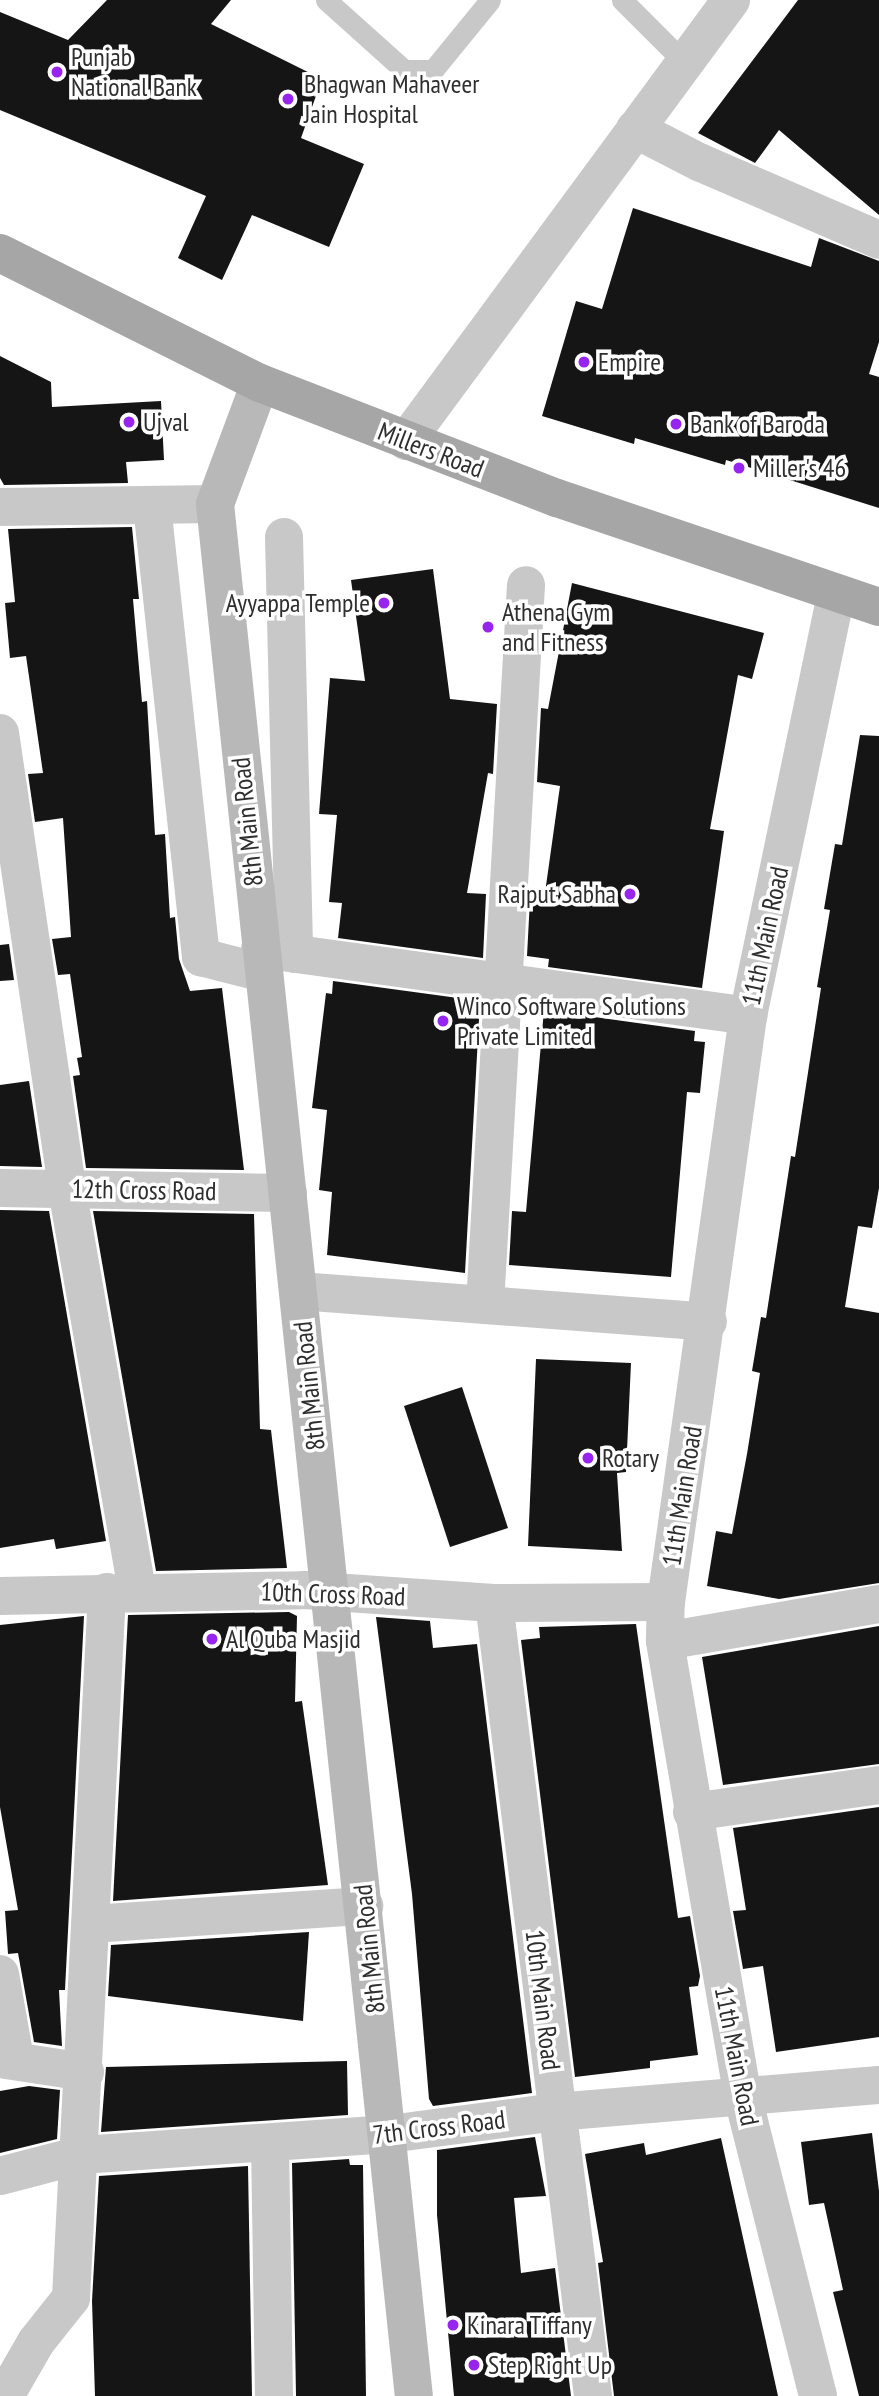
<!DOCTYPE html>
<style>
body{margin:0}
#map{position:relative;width:879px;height:2396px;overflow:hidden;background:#fff;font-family:"PT Sans Narrow",sans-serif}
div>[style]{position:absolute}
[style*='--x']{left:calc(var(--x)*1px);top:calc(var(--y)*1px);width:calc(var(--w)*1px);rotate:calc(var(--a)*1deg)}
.building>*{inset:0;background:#151515}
.lane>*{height:21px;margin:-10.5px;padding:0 10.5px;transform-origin:10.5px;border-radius:10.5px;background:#c8c8c8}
.street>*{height:38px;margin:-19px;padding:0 19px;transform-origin:19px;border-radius:19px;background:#c8c8c8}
.secondary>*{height:38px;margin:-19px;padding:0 19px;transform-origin:19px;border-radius:19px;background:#b8b8b8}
.primary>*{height:38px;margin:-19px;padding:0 19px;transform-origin:19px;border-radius:19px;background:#a6a6a6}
.dots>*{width:19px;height:19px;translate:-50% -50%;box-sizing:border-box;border:4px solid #fff;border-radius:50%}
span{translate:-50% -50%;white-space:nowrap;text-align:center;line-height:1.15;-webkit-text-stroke:7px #fff;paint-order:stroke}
.poi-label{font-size:26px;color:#2e2e2e}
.left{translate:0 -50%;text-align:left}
.right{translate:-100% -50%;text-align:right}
.street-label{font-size:26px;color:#2e2e2e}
</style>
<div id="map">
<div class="building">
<i style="clip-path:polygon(107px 0,231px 0,211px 24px,322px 79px,301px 138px,364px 164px,329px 247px,252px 215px,222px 280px,178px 258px,206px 196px,0 110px,0 12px,68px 40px)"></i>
<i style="clip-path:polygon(798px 0,879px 0,879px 215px,779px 130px,755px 163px,698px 133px)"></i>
<i style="clip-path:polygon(633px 208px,811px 267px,819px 238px,879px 261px,879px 342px,869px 374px,879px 377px,879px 508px,726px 460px,725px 465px,635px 438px,634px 444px,542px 416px,576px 301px,602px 309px)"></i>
<i style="clip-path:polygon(0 356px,51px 382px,52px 407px,161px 401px,164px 460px,126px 462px,128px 483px,4px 485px,0 478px)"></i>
<i style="clip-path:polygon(132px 527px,139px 599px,133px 599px,142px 702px,147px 701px,155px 835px,165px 834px,170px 918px,175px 917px,179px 959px,190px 991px,222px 988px,244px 1170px,86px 1168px,73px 1076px,80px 1075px,77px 1058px,82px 1057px,70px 974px,58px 975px,52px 939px,71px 937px,63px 818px,35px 822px,28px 774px,43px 773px,26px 656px,10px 658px,5px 603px,15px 602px,8px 529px)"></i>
<i style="clip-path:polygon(433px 569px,450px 699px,497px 704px,493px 774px,488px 773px,467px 893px,486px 894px,483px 958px,338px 938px,342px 903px,329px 902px,337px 815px,319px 814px,330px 678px,365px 681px,351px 580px)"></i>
<i style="clip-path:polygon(572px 583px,764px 633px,752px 679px,738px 675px,710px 829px,724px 831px,702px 988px,548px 967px,549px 959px,527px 956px,530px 899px,544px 900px,560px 786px,537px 782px,541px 708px,548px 709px)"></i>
<i style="clip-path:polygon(860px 735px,879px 736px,879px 1188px,872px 1228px,858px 1226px,845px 1307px,879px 1313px,879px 1583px,779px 1599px,707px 1586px,716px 1531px,732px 1534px,747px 1454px,760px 1373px,752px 1371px,761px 1317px,766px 1318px,791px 1156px,795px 1157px,821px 988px,817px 987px,830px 910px,824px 909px,835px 844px,842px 845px)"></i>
<i style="clip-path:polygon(9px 944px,14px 980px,0 981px,0 945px)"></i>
<i style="clip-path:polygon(333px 981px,480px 1001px,465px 1273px,327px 1255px,332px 1192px,319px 1190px,327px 1110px,312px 1108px,326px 993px,332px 994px)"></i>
<i style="clip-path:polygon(544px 1010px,695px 1031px,694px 1041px,705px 1042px,700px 1093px,687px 1092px,671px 1277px,509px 1265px,512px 1211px,526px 1212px)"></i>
<i style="clip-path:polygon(29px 1081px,42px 1167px,0 1166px,0 1085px)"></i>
<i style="clip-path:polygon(0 1210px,49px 1211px,106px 1541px,56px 1549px,54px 1539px,0 1548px)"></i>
<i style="clip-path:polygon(93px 1211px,254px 1214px,260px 1429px,271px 1430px,287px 1568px,156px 1571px)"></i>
<i style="clip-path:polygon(536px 1359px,631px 1363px,626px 1472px,617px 1473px,622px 1551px,528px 1546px)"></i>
<i style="clip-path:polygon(462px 1387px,508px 1528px,450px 1547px,404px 1406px)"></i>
<i style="clip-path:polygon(289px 1612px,297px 1616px,295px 1702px,302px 1701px,328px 1885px,113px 1901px,128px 1615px)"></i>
<i style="clip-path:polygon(84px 1616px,65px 1990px,59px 1990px,62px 2046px,34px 2042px,18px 1953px,8px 1954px,5px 1911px,18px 1910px,0 1807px,0 1625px)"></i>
<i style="clip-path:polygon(376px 1617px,430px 1621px,433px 1648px,477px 1644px,532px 2093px,433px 2106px,429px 2099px,412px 1894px)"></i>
<i style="clip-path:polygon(636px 1624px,678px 1918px,690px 1916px,700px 1976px,698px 1986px,689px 1987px,698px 2055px,650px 2061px,650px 2068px,575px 2077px,521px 1640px,540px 1638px,539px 1627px)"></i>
<i style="clip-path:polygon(879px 1626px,879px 1764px,723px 1785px,702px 1657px)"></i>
<i style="clip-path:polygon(879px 1807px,879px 2037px,776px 2052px,763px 1966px,743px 1969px,733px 1911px,746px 1910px,733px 1828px)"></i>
<i style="clip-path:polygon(309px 1932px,303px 2021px,108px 1996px,111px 1945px)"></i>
<i style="clip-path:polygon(347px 2061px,348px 2115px,101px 2132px,106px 2067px)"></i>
<i style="clip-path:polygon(29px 2086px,60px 2090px,57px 2139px,0 2153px,0 2091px)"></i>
<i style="clip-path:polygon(872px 2133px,879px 2191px,879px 2396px,859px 2396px,833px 2292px,843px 2290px,824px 2203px,809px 2205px,801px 2142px)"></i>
<i style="clip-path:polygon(535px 2137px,546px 2196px,514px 2198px,521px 2273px,555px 2268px,571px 2396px,454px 2396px,437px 2215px,437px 2150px)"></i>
<i style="clip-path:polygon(721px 2138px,778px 2396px,614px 2396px,598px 2263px,603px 2262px,585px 2154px,644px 2143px,646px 2155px)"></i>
<i style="clip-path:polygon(349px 2159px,350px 2165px,363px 2165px,366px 2396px,296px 2396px,292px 2163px)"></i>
<i style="clip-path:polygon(248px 2166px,252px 2396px,95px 2396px,92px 2301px,99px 2176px)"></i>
</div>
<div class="lane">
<i style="--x:326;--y:0;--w:105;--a:41.9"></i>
<i style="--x:404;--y:70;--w:29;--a:0"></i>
<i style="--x:433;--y:70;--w:90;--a:-50.8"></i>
<i style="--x:622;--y:0;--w:89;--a:45"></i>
</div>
<div class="street">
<i style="--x:635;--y:129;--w:72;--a:27.3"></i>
<i style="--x:699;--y:162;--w:196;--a:23.4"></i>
<i style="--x:406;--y:441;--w:548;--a:-53.61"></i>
<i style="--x:0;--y:507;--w:215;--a:-0.8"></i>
<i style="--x:154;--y:524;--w:436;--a:83.8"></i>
<i style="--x:201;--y:957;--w:64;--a:14.5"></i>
<i style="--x:284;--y:537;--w:417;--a:88.6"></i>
<i style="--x:0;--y:733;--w:461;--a:81.6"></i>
<i style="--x:67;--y:1189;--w:408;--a:80.1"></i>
<i style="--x:260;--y:949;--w:493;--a:7.8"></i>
<i style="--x:0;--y:1188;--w:288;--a:1"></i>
<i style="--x:299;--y:1291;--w:410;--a:4.3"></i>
<i style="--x:485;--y:1305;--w:721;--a:-86.74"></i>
<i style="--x:0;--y:1596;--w:304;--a:-1.1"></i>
<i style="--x:304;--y:1590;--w:190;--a:3.9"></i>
<i style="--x:494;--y:1603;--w:172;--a:-0.3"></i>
<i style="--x:494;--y:1603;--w:799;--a:82.88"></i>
<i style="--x:665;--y:1641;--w:217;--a:-9.8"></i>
<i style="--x:692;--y:1812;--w:189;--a:-8.2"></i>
<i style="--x:91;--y:1924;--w:274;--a:-3.8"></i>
<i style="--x:0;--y:1974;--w:86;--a:80"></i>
<i style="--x:0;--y:2059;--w:86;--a:8.7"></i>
<i style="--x:270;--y:2143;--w:253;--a:89.1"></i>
<i style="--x:0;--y:2176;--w:84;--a:-14.5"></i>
<i style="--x:81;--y:2155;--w:309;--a:-3.9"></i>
<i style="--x:389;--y:2134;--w:168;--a:-7.5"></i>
<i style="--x:556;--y:2112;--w:324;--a:-4.8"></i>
<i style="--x:5;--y:2396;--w:62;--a:-60.1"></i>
<i style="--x:36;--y:2342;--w:56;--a:-51.5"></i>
<i style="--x:71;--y:2298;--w:707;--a:-87.08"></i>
<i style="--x:818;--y:2396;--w:307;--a:-104.1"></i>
<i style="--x:743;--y:2098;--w:464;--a:-99.7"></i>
<i style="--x:665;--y:1641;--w:39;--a:-89"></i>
<i style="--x:666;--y:1602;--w:592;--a:-82.03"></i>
<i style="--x:748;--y:1016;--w:432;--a:-78.2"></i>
</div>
<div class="secondary">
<i style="--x:260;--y:383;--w:129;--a:110.4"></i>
<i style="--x:215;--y:504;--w:1902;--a:84"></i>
</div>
<div class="primary">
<i style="--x:0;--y:253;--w:291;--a:26.6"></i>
<i style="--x:260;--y:383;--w:318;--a:21.2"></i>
<i style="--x:557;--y:498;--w:340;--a:18.7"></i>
</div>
<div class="dots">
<i style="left:57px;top:72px;background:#9724f0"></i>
<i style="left:288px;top:99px;background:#9724f0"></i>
<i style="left:584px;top:362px;background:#9724f0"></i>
<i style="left:129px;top:422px;background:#9724f0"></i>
<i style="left:676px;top:424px;background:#9724f0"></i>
<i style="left:739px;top:468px;background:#9724f0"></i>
<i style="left:384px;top:603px;background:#9724f0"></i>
<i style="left:488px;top:627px;background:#9724f0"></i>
<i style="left:630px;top:894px;background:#9724f0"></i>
<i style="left:443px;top:1021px;background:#9724f0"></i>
<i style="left:588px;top:1458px;background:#9724f0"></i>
<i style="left:212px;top:1639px;background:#9724f0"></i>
<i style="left:453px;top:2325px;background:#9724f0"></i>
<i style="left:474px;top:2365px;background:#9724f0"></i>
</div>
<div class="poi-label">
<span class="left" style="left:71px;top:72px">Punjab<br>National Bank</span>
<span class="left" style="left:304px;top:99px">Bhagwan Mahaveer<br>Jain Hospital</span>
<span class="left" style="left:598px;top:362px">Empire</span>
<span class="left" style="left:143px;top:422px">Ujval</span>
<span class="left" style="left:690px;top:424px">Bank of Baroda</span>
<span class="left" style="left:753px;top:468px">Miller's 46</span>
<span class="right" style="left:370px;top:603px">Ayyappa Temple</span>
<span class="left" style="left:502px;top:627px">Athena Gym<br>and Fitness</span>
<span class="right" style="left:616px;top:894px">Rajput Sabha</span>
<span class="left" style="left:457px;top:1021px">Winco Software Solutions<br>Private Limited</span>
<span class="left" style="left:602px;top:1458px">Rotary</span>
<span class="left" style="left:226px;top:1639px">Al Quba Masjid</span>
<span class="left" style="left:467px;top:2325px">Kinara Tiffany</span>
<span class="left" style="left:488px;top:2365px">Step Right Up</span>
</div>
<div class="street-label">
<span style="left:431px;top:450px;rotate:21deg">Millers Road</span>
<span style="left:247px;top:822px;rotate:-96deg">8th Main Road</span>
<span style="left:765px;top:936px;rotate:-78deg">11th Main Road</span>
<span style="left:144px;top:1190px;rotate:1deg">12th Cross Road</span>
<span style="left:309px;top:1386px;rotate:-96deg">8th Main Road</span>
<span style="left:682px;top:1496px;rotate:-81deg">11th Main Road</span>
<span style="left:333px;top:1594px;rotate:2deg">10th Cross Road</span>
<span style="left:369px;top:1949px;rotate:-96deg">8th Main Road</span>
<span style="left:543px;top:2000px;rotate:83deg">10th Main Road</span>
<span style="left:737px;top:2056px;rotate:79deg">11th Main Road</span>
<span style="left:439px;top:2127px;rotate:-7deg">7th Cross Road</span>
</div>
</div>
